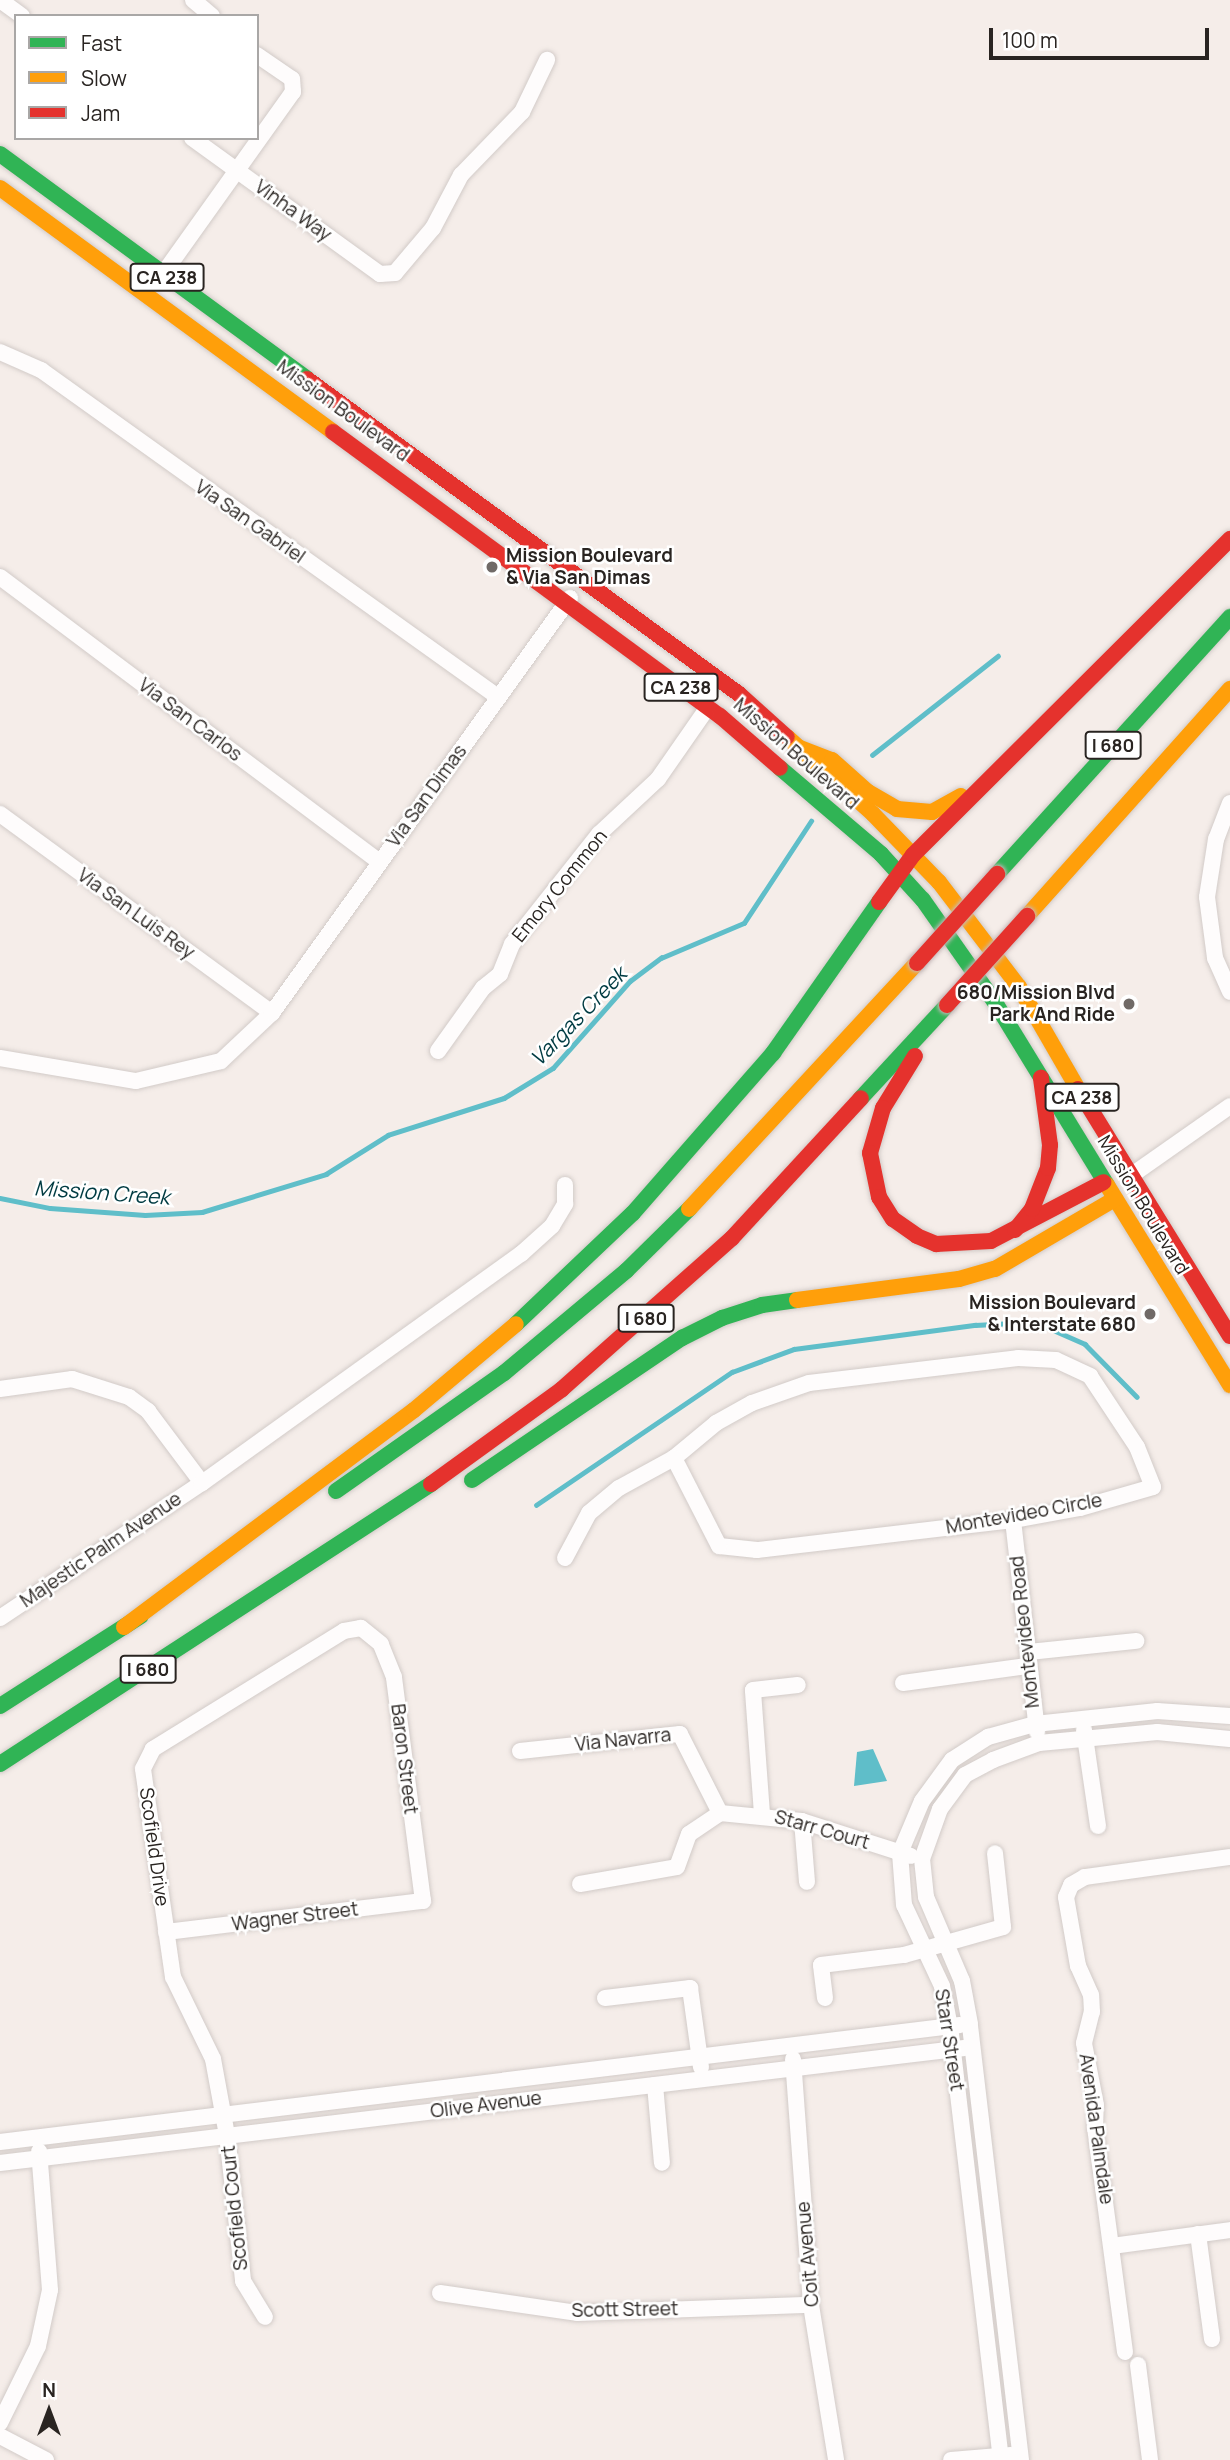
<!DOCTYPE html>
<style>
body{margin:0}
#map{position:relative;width:1230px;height:2460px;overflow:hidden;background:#f5ede9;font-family:Manrope,sans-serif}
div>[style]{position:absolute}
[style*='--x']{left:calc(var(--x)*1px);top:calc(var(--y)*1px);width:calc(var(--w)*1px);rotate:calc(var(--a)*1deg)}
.water>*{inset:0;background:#5fbec9}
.stream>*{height:4.5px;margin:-2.25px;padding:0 2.25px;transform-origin:2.25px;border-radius:2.25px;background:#5fbec9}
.roads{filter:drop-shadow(0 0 2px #d2cbc8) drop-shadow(0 0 2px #d2cbc8)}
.street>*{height:16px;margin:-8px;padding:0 8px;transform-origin:8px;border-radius:8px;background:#fefcfc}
.fast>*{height:16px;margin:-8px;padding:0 8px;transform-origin:8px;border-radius:8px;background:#30b455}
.slow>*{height:16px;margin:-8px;padding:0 8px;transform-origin:8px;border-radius:8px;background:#ff9f0a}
.jam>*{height:16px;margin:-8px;padding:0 8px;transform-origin:8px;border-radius:8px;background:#e5322d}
.bridges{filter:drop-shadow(0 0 2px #c6b8b9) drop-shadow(0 0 2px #c6b8b9)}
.jam-bridge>*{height:16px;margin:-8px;padding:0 8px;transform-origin:8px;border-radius:8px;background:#e5322d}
.dots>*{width:19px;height:19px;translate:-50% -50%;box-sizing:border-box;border:4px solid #fff;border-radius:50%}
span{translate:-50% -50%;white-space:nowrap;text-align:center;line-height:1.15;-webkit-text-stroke:5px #fff;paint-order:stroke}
.shield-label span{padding:2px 5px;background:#fff;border:2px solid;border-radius:5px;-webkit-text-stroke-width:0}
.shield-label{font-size:18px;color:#292421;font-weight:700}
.street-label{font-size:19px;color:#292421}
.poi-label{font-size:19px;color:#292421;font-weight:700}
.left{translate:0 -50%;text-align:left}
.right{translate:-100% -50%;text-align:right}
.water-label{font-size:21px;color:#003b42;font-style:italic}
.legend{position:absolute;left:14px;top:14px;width:245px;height:126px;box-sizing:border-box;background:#fff;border:2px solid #a9a7a6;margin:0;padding:9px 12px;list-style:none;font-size:21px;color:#292421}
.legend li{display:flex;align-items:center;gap:14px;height:35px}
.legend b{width:35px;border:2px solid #a9a7a6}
.north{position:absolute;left:14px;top:2376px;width:70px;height:70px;-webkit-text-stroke:5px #fff;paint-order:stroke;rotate:0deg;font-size:19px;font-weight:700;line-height:28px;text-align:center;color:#292421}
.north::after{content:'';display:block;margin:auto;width:24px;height:32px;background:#292421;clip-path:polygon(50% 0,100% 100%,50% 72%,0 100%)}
.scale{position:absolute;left:989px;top:28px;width:220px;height:32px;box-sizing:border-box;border:4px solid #292421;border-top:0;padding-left:9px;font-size:21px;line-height:24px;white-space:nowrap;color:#292421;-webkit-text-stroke:5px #fff;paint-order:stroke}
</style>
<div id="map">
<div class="water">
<i style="clip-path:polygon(873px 1749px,887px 1781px,854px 1786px,857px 1752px)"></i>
</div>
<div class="stream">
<i style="--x:872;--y:755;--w:160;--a:-38.2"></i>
<i style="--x:0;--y:1198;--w:51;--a:11.3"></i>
<i style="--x:50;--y:1208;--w:95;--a:4.2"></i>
<i style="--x:145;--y:1215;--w:57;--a:-3"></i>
<i style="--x:202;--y:1212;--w:130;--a:-17"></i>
<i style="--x:326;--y:1174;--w:73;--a:-32.2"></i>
<i style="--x:388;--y:1135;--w:122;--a:-17.7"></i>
<i style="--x:504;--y:1098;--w:57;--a:-31.5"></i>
<i style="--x:553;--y:1068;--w:116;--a:-48.5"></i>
<i style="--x:630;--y:981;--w:39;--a:-37"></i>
<i style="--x:661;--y:958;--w:90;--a:-22.9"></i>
<i style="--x:744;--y:923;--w:122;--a:-56.7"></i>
<i style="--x:536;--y:1505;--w:237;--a:-34.2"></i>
<i style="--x:732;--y:1372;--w:66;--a:-20.4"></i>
<i style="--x:794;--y:1349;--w:183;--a:-7.6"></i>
<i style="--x:975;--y:1325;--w:60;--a:-2.9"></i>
<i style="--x:1035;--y:1322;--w:55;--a:23.7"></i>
<i style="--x:1085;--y:1344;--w:74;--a:45.5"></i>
</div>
<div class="roads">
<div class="street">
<i style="--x:0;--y:0;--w:27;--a:36"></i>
<i style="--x:193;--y:0;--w:25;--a:40"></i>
<i style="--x:192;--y:138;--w:232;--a:35.9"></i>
<i style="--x:380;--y:274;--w:15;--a:-4"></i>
<i style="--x:395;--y:273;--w:59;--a:-49.8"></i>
<i style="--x:433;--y:228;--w:60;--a:-62.2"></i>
<i style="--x:461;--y:175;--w:88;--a:-45.9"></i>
<i style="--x:522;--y:112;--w:58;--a:-64.3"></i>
<i style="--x:163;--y:274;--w:224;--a:-54.5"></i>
<i style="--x:293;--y:92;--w:13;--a:-94"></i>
<i style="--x:292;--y:79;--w:42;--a:-145.6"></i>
<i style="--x:0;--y:352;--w:45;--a:23.7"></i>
<i style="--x:41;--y:370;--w:562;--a:35.59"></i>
<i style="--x:0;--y:577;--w:475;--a:36.9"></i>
<i style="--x:1230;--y:803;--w:39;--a:111"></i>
<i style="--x:1216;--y:839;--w:59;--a:98.8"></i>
<i style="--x:1207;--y:897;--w:62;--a:82.5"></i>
<i style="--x:1215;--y:958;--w:37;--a:66"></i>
<i style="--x:0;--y:814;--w:337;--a:36.2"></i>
<i style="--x:438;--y:1051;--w:77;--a:-54.5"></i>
<i style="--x:483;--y:988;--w:22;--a:-39"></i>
<i style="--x:500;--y:974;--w:32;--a:-68"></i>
<i style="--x:512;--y:944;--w:140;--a:-51.7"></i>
<i style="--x:599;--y:834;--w:81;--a:-43"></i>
<i style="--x:658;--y:779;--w:88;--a:-55.2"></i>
<i style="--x:0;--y:1058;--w:138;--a:9.6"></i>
<i style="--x:136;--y:1081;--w:87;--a:-13.2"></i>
<i style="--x:221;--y:1061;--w:70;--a:-43.3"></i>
<i style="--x:272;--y:1013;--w:511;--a:-54.32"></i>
<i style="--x:1129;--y:1177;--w:123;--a:-35.1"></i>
<i style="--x:0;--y:1389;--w:73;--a:-7.9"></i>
<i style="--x:72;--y:1379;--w:60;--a:17.5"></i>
<i style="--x:129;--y:1397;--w:24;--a:36"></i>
<i style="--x:148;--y:1411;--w:90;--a:53.1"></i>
<i style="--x:1013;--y:1520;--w:213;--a:83.5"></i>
<i style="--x:565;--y:1558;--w:51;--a:-61.9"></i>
<i style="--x:589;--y:1513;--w:39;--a:-40"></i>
<i style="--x:619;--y:1488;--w:63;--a:-28.6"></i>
<i style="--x:674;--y:1458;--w:55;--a:-39.8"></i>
<i style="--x:716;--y:1423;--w:41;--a:-29.1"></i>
<i style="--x:752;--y:1403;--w:60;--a:-19.3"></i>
<i style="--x:809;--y:1383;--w:210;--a:-6.8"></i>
<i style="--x:1018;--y:1358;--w:38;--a:3"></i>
<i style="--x:1056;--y:1360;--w:38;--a:25"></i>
<i style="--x:1090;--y:1376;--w:85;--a:56.5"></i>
<i style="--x:1137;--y:1447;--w:43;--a:68.2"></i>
<i style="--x:1153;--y:1487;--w:76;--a:164"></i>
<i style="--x:1080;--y:1508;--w:68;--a:169.8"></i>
<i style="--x:1013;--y:1520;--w:258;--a:173.3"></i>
<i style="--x:757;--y:1550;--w:38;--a:-174"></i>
<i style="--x:719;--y:1546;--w:99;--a:-117.1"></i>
<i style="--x:0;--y:1618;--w:243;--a:-33.8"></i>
<i style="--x:202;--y:1483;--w:393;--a:-35.7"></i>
<i style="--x:521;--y:1254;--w:42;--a:-42.1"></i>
<i style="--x:552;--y:1226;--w:26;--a:-59"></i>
<i style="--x:565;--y:1204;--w:19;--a:-90"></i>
<i style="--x:1029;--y:1652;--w:108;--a:-5.9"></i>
<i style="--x:903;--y:1683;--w:125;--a:-7.8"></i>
<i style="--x:1084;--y:1730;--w:97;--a:81.7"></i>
<i style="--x:520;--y:1751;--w:161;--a:-6.1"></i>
<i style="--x:680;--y:1734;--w:89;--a:63.1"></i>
<i style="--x:720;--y:1813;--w:82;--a:5.6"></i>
<i style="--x:802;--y:1821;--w:114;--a:17.8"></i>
<i style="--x:762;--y:1814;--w:124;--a:-94.2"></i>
<i style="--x:753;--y:1690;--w:45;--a:-6.3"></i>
<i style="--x:802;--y:1821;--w:61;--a:85.3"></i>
<i style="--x:580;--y:1884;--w:98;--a:-9.9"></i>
<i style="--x:677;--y:1867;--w:35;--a:-70"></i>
<i style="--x:689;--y:1834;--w:37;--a:-34"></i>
<i style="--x:166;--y:1932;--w:259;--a:-6.9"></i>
<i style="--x:423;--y:1901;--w:226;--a:-97.4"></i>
<i style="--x:394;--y:1677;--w:35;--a:-112"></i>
<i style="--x:381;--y:1644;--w:26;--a:-141"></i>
<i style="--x:361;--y:1628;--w:17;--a:170"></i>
<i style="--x:344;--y:1631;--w:225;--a:148.3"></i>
<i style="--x:153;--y:1749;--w:22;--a:117"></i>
<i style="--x:143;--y:1769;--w:210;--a:81.8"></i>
<i style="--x:173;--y:1977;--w:91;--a:64"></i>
<i style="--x:213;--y:2059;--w:77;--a:79.6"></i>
<i style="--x:227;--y:2135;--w:147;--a:83.7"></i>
<i style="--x:243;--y:2281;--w:42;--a:58.6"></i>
<i style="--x:605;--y:1998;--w:86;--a:-6.7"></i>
<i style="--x:690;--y:1988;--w:80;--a:82.1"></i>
<i style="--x:825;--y:1998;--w:33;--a:-97"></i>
<i style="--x:821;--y:1965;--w:84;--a:-6.9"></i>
<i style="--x:904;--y:1955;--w:103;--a:-15.8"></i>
<i style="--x:1003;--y:1927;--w:74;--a:-96.2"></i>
<i style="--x:793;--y:2059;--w:247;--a:85.8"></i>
<i style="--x:811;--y:2305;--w:157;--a:80.8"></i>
<i style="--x:655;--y:2085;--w:78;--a:84.9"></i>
<i style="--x:0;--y:2142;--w:967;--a:-6.95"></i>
<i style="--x:0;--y:2163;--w:971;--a:-6.8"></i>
<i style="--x:1198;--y:2234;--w:106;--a:82.4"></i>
<i style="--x:1112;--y:2246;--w:119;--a:-7.7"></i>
<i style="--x:440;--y:2293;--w:138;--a:8.3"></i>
<i style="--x:577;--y:2313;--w:234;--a:-2"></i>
<i style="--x:1125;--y:2352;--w:226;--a:-97.6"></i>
<i style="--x:1095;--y:2128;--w:23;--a:-88"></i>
<i style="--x:1096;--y:2105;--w:63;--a:-101"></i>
<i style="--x:1084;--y:2043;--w:32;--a:-76"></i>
<i style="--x:1092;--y:2012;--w:17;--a:-93"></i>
<i style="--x:1091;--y:1995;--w:32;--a:-114"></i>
<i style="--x:1078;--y:1966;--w:70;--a:-99.9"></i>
<i style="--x:1066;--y:1897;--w:13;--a:-67"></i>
<i style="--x:1071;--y:1885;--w:16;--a:-30"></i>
<i style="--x:1085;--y:1877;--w:146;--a:-7.9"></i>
<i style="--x:1138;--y:2365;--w:96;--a:82.8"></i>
<i style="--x:0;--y:2423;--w:86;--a:-63.7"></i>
<i style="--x:38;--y:2346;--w:57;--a:-77.9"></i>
<i style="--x:50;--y:2290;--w:139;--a:-94.5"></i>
<i style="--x:0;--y:2436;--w:52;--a:27.6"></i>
<i style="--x:951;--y:2460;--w:60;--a:-4.8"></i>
<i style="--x:1001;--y:2460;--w:436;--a:-96.7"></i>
<i style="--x:950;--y:2027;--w:42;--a:-101"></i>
<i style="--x:942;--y:1986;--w:89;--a:-115.1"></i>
<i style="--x:904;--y:1905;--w:52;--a:-94.4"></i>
<i style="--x:900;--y:1853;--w:56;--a:-67.1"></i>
<i style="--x:922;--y:1801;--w:51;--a:-53.8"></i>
<i style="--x:952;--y:1760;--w:43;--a:-32.6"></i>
<i style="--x:988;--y:1737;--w:49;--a:-15.5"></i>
<i style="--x:1035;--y:1724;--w:123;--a:-6.1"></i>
<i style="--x:1157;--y:1711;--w:73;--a:3.9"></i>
<i style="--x:1021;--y:2460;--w:439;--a:-96.7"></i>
<i style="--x:970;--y:2024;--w:44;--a:-100.5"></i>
<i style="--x:962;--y:1981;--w:91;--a:-113.2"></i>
<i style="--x:926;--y:1897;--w:38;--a:-96"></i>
<i style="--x:922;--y:1859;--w:53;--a:-70.2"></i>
<i style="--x:940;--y:1809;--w:42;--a:-53.7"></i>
<i style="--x:965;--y:1775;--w:32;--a:-28"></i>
<i style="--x:993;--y:1760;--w:49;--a:-20.3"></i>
<i style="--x:1039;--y:1743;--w:119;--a:-5.3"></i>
<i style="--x:1157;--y:1732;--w:73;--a:5.5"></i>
</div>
<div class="fast">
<i style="--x:0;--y:154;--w:381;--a:36.2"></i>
<i style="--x:780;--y:768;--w:133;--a:40.4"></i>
<i style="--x:881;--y:854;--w:62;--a:47.6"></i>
<i style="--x:923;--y:900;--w:127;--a:54.9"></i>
<i style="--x:996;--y:1004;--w:212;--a:58.5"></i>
<i style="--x:997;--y:874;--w:347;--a:-47.8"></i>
<i style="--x:861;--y:1098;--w:127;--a:-47.2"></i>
<i style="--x:516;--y:1324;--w:161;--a:-43.5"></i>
<i style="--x:633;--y:1213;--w:213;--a:-48.8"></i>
<i style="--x:773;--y:1053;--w:184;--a:-54.9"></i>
<i style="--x:472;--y:1480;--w:254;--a:-34.1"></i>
<i style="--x:682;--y:1338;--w:45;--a:-26.6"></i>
<i style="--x:722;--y:1318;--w:42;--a:-18"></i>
<i style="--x:762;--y:1305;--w:35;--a:-8"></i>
<i style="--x:336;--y:1491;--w:205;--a:-35.1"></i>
<i style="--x:504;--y:1373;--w:160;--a:-39.9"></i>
<i style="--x:627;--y:1270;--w:87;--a:-44.5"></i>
<i style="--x:0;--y:1706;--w:167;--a:-32.6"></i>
<i style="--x:0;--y:1764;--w:514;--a:-33.01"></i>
</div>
<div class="slow">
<i style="--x:0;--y:188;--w:413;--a:36.2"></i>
<i style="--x:787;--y:737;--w:115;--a:41.8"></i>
<i style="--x:873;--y:814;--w:95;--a:45.9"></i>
<i style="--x:939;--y:882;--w:132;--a:52.7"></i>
<i style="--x:1019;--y:987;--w:118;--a:60"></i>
<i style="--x:800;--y:748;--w:34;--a:21"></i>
<i style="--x:832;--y:760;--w:48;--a:41.6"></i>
<i style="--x:868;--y:792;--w:34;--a:30"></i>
<i style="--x:897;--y:809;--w:35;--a:5"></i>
<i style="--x:932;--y:812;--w:33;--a:-29"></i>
<i style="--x:1027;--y:916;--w:305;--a:-48.2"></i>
<i style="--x:1107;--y:1185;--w:235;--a:58.4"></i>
<i style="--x:689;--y:1209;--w:335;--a:-47.2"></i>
<i style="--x:797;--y:1300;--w:163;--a:-7.4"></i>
<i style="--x:959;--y:1279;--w:37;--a:-16"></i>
<i style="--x:995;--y:1269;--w:139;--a:-30.3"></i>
<i style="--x:124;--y:1627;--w:362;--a:-36.8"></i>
<i style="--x:414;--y:1410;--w:133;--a:-40.1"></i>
</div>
<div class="jam">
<i style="--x:307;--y:379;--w:535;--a:36.1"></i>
<i style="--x:739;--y:694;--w:64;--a:41.9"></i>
<i style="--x:333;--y:432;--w:480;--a:36.3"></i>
<i style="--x:720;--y:716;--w:79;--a:40.9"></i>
<i style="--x:879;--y:902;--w:58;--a:-54.1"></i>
<i style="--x:913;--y:855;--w:448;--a:-44.9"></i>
<i style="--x:915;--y:1056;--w:61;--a:121.6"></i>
<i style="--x:883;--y:1108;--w:47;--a:106.1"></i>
<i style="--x:870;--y:1153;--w:45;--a:78.4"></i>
<i style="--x:879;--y:1197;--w:26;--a:58"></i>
<i style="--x:893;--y:1219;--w:29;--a:35"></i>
<i style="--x:917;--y:1236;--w:21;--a:23"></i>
<i style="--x:936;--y:1244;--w:55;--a:-3.1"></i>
<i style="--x:991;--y:1241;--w:127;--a:-27.6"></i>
<i style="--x:1078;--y:1089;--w:290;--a:58.4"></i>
<i style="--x:1015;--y:1230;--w:27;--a:-51"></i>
<i style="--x:1032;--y:1209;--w:44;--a:-68.7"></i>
<i style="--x:1048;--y:1168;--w:23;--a:-85"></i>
<i style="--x:1050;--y:1145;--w:68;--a:-97.7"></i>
<i style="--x:431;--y:1484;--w:162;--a:-35.9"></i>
<i style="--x:562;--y:1389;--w:227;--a:-41.6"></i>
<i style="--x:732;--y:1238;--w:190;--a:-47.3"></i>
</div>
</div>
<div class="bridges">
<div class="jam-bridge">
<i style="--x:917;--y:963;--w:120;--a:-48"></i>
<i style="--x:947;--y:1005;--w:120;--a:-48"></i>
</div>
</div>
<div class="dots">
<i style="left:492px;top:567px;background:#706a67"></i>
<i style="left:1129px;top:1004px;background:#706a67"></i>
<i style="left:1150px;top:1314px;background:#706a67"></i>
</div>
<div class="shield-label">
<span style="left:167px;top:277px">CA 238</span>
<span style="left:681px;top:687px">CA 238</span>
<span style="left:1113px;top:745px">I 680</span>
<span style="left:1082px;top:1097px">CA 238</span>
<span style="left:646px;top:1318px">I 680</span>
<span style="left:148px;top:1669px">I 680</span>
</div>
<div class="street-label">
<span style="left:293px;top:211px;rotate:36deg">Vinha Way</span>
<span style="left:343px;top:411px;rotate:36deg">Mission Boulevard</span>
<span style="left:250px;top:522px;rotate:35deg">Via San Gabriel</span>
<span style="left:190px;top:720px;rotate:37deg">Via San Carlos</span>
<span style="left:796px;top:754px;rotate:41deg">Mission Boulevard</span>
<span style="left:427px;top:796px;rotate:-54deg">Via San Dimas</span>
<span style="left:560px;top:886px;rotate:-51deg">Emory Common</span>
<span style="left:136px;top:914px;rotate:36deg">Via San Luis Rey</span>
<span style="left:1143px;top:1205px;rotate:59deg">Mission Boulevard</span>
<span style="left:1024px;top:1514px;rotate:-10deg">Montevideo Circle</span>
<span style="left:101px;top:1550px;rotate:-34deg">Majestic Palm Avenue</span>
<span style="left:1025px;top:1632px;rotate:-96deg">Montevideo Road</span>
<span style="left:623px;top:1740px;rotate:-6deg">Via Navarra</span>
<span style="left:404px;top:1759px;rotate:83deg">Baron Street</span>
<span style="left:822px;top:1830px;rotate:16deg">Starr Court</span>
<span style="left:154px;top:1847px;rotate:82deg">Scofield Drive</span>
<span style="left:295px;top:1917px;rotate:-7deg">Wagner Street</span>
<span style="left:949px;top:2040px;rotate:81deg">Starr Street</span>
<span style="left:486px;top:2105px;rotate:-7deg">Olive Avenue</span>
<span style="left:1096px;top:2129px;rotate:82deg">Avenida Palmdale</span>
<span style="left:235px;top:2208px;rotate:-96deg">Scofield Court</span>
<span style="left:808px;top:2254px;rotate:-95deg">Coit Avenue</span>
<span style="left:625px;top:2310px;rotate:-1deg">Scott Street</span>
</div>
<div class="poi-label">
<span class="left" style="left:506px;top:567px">Mission Boulevard<br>&amp; Via San Dimas</span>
<span class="right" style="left:1115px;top:1004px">680/Mission Blvd<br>Park And Ride</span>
<span class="right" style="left:1136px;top:1314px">Mission Boulevard<br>&amp; Interstate 680</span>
</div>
<div class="water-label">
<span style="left:578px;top:1016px;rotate:-46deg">Vargas Creek</span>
<span style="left:102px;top:1192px;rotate:4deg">Mission Creek</span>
</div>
<ul class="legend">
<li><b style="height:9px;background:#30b455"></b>Fast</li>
<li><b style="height:9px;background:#ff9f0a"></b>Slow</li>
<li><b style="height:9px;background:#e5322d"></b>Jam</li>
</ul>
<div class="north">N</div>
<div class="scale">100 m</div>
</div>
